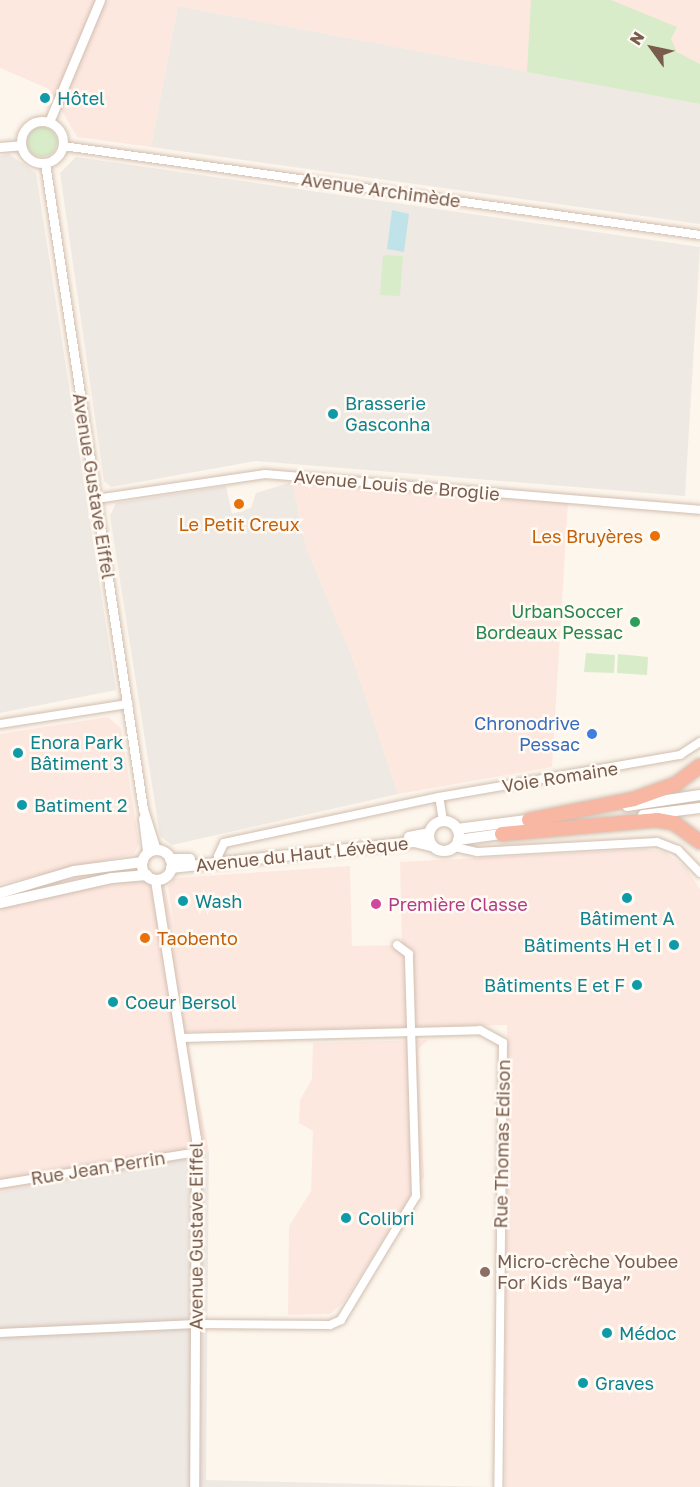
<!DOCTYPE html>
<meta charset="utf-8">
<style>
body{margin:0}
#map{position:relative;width:700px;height:1487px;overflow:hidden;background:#fdf6ec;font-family:"Golos Text",sans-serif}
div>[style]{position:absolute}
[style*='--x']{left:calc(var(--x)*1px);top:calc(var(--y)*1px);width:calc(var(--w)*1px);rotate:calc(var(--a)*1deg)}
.commercial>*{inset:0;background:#fde8e0}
.industrial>*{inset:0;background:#efe9e4}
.green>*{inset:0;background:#d8ecc9}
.round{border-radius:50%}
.water>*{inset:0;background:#bfe3e8}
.roads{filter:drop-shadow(0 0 2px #d1beb0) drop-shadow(0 0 2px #d1beb0)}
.minor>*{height:8px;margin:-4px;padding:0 4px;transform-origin:4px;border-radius:4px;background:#fff}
.tertiary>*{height:9px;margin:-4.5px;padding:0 4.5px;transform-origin:4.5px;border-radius:4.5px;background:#fff}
.tertiary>.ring{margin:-4.5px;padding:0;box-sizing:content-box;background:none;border:9px solid #fff;border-radius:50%}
.secondary>*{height:10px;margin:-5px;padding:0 5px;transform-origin:5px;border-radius:5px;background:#fff}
.secondary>.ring{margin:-5px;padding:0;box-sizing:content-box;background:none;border:10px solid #fff;border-radius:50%}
.motorway>*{height:14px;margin:-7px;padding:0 7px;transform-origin:7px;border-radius:7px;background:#f7b7a3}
.dots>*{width:16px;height:16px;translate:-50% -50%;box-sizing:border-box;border:3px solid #fffaf3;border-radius:50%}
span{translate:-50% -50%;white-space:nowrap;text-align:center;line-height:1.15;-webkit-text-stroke:5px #fffaf3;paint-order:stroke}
.culture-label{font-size:18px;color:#0d838f}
.left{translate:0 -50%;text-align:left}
.right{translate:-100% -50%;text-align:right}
.street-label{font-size:18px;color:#7a5c4d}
.food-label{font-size:18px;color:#c56008}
.leisure-label{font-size:18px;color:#27864d}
.shop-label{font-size:18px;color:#366cbe}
.hotel-label{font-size:18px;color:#b23c85}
.education-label{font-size:18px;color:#785e54}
.north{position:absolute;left:622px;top:18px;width:60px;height:60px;-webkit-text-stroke:4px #fffaf3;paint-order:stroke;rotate:303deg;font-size:16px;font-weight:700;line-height:24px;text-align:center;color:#7a5c4d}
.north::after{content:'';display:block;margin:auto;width:21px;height:27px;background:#7a5c4d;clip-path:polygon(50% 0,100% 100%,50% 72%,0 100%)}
</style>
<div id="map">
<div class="commercial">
<i style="clip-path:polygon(0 0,700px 0,700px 104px,178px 6px,151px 147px,77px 137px,49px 89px,0 68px)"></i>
<i style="clip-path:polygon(292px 482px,568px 503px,552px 767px,398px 794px,352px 657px,307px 550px)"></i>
<i style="clip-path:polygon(108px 717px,121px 728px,139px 844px,134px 854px,0 884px,0 734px)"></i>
<i style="clip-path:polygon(645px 849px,665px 852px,686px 868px,700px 889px,700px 1487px,505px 1487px,507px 1025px,186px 1032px,209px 1152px,0 1192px,0 905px,142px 876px,153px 886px,164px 883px,174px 927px,168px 887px,174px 878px,350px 866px,352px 946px,402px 945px,400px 862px)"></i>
<i style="clip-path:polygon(428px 1040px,418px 1049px,424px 1177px,343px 1303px,330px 1314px,288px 1315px,289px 1226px,311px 1191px,313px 1131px,299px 1123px,300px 1100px,312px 1079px,313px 1043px)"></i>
</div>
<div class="industrial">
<i style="clip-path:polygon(178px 6px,700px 104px,700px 224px,151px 147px)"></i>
<i style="clip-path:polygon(9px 154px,36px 173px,116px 690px,0 713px,0 156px)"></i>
<i style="clip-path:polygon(76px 157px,700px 247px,685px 496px,256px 461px,111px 487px,104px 481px,60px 173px)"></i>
<i style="clip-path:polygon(292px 482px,307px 550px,352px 657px,398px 794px,172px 845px,160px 836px,110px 516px,116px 503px,226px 486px,232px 514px,251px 508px,256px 493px)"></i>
<i style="clip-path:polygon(209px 1152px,206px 1480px,492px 1487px,0 1487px,0 1192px)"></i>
</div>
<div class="green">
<i style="clip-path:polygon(531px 0,611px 0,677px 27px,671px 39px,677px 52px,700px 64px,700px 104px,527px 72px)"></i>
<i class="round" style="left:27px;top:127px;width:30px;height:30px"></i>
<i style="clip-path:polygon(383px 255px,403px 256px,400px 296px,380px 295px)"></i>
<i style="clip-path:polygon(586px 653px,615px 655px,614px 673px,584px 672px)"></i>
<i style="clip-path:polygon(618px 654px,648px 657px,647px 675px,617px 673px)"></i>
</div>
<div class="water">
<i style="clip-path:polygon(392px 210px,409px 214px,404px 252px,387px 249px)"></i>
</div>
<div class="roads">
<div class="minor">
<i style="--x:63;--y:146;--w:643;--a:7.95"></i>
<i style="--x:96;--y:499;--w:171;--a:-8.4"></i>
<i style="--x:265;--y:474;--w:436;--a:4.7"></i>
<i style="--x:0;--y:724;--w:130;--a:-8.9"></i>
<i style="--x:443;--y:821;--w:24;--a:-99"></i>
<i style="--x:439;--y:797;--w:245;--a:-9.9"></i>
<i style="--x:680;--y:755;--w:24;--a:-33"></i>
<i style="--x:455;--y:847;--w:23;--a:13"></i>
<i style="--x:477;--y:852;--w:180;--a:-3.2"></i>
<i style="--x:657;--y:842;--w:22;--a:21"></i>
<i style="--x:678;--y:850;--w:32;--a:46"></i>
<i style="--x:218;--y:856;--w:14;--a:-65"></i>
<i style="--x:224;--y:843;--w:220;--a:-12.1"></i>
<i style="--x:182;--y:1038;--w:298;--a:-1.5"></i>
<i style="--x:480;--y:1030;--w:26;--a:29"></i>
<i style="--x:503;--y:1043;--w:444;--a:90.6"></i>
<i style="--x:0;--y:1184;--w:200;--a:-9.2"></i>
<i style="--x:0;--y:1333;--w:196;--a:-2.6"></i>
<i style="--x:196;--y:1324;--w:134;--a:0.4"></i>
<i style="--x:330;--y:1325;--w:12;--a:-24"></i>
<i style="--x:341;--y:1320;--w:145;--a:-58.8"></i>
<i style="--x:416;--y:1196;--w:242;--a:-91.7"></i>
<i style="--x:409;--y:954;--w:15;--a:-143"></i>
</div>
<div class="tertiary">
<i class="ring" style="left:21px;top:121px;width:33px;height:33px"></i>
<i style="--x:49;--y:122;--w:132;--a:-67.3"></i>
<i style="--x:0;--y:147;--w:21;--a:-5"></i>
<i style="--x:45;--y:163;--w:653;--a:81.37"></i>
<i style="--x:143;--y:809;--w:43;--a:72.4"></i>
<i style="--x:143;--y:818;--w:35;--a:83"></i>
<i style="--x:155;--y:880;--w:261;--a:81"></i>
<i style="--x:196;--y:1138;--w:349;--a:90.3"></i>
</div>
<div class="secondary">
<i style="--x:627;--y:806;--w:74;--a:-8.6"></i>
<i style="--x:643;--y:815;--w:57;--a:-7"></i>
<i class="ring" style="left:429px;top:821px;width:20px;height:20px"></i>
<i style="--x:457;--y:829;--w:78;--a:-7.4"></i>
<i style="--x:409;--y:837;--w:20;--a:-11"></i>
<i style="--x:458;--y:840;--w:50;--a:-8"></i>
<i class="ring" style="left:142px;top:850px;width:20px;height:20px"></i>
<i style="--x:170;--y:859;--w:20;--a:0"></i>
<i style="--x:171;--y:868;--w:244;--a:-6.1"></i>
<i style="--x:414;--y:842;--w:18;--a:13"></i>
<i style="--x:0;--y:893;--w:77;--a:-16.6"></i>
<i style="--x:74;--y:871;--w:69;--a:-7.5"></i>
<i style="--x:0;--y:903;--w:115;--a:-12.6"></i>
<i style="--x:112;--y:878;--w:35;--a:-5"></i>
</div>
<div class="motorway">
<i style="--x:529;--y:820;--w:107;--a:-11.3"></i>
<i style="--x:634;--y:799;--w:45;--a:-19.7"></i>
<i style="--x:676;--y:784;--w:30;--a:-37"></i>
<i style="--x:502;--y:834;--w:156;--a:-5.2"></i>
<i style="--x:657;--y:820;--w:17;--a:10"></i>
<i style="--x:674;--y:823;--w:32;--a:36"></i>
</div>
</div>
<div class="dots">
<i style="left:45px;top:98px;background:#0f9aa8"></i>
<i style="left:333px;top:414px;background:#0f9aa8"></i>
<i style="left:239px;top:504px;background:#e8710a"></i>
<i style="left:655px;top:536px;background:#e8710a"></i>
<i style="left:635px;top:622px;background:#2e9e5b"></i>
<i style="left:592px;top:734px;background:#3f7fe0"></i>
<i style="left:18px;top:753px;background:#0f9aa8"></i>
<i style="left:22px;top:805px;background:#0f9aa8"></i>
<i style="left:627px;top:898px;background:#0f9aa8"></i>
<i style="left:183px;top:901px;background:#0f9aa8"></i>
<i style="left:376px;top:904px;background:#d1479c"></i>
<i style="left:145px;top:938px;background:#e8710a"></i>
<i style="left:674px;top:945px;background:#0f9aa8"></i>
<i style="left:637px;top:985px;background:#0f9aa8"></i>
<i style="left:113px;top:1002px;background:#0f9aa8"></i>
<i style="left:346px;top:1218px;background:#0f9aa8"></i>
<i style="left:485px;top:1272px;background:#8d6e63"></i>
<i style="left:607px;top:1333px;background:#0f9aa8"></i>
<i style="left:583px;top:1383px;background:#0f9aa8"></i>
</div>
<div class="culture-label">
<span class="left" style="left:57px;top:98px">Hôtel</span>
<span class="left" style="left:345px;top:414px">Brasserie<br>Gasconha</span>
<span class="left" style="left:30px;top:753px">Enora Park<br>Bâtiment 3</span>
<span class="left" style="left:34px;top:805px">Batiment 2</span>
<span class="left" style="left:195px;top:901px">Wash</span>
<span style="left:627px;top:918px">Bâtiment A</span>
<span class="right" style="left:662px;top:945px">Bâtiments H et I</span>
<span class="right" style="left:625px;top:985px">Bâtiments E et F</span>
<span class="left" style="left:125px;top:1002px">Coeur Bersol</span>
<span class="left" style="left:358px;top:1218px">Colibri</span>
<span class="left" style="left:619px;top:1333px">Médoc</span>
<span class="left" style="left:595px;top:1383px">Graves</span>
</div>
<div class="street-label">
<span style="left:381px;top:190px;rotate:8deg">Avenue Archimède</span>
<span style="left:397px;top:485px;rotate:5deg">Avenue Louis de Broglie</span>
<span style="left:94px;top:486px;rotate:81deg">Avenue Gustave Eiffel</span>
<span style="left:560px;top:777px;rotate:-9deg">Voie Romaine</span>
<span style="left:302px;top:854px;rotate:-6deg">Avenue du Haut Lévèque</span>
<span style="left:502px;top:1144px;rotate:-89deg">Rue Thomas Edison</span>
<span style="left:98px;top:1168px;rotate:-9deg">Rue Jean Perrin</span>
<span style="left:196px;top:1236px;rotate:-90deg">Avenue Gustave Eiffel</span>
</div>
<div class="food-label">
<span style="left:239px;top:524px">Le Petit Creux</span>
<span class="right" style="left:643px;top:536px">Les Bruyères</span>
<span class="left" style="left:157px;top:938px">Taobento</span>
</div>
<div class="leisure-label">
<span class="right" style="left:623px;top:622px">UrbanSoccer<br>Bordeaux Pessac</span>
</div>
<div class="shop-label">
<span class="right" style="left:580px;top:734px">Chronodrive<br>Pessac</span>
</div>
<div class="hotel-label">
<span class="left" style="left:388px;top:904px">Première Classe</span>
</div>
<div class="education-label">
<span class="left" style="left:497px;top:1272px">Micro-crèche Youbee<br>For Kids “Baya”</span>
</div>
<div class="north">N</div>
</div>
